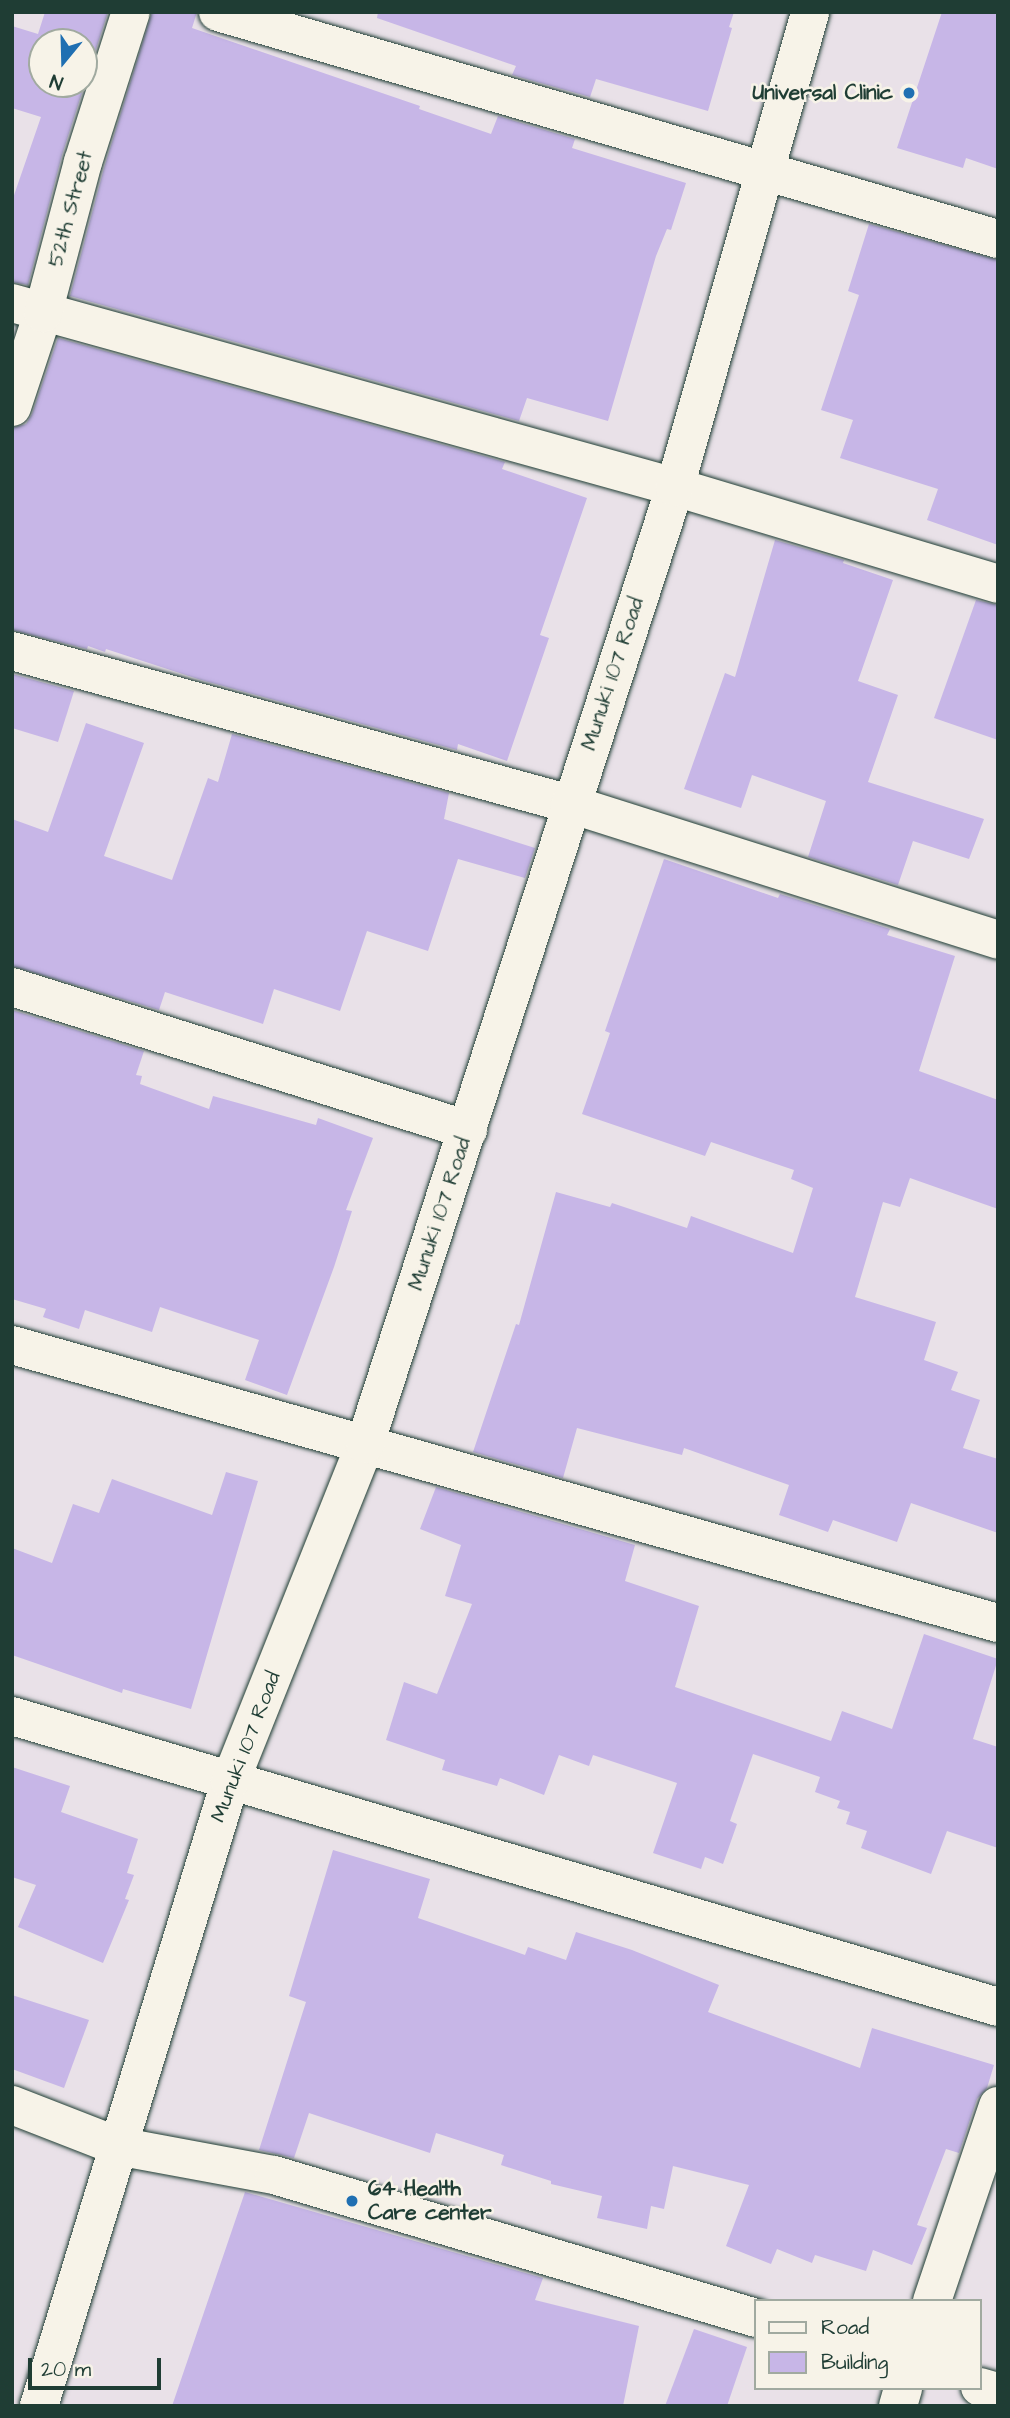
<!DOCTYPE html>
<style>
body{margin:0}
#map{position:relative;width:1010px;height:2418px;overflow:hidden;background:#e9e1e8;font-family:"Architects Daughter",sans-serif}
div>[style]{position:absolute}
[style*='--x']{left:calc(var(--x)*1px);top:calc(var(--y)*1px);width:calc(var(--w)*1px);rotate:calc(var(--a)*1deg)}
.building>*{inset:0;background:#c7b6e7}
.roads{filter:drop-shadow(0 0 2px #1f3d34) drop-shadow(0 0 2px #1f3d34)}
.minor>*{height:38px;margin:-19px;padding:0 19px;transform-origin:19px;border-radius:19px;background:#f7f3e8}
.tertiary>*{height:38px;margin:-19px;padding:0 19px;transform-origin:19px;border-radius:19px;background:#f7f3e8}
.dots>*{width:19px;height:19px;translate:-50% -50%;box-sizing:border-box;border:4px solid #f7f3e8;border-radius:50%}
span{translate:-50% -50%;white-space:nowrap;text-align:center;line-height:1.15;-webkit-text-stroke:5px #f7f3e8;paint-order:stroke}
.poi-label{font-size:21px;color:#1f3d34;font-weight:700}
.right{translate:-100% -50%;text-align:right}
.left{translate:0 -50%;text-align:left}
.street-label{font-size:21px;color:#1f3d34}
.frame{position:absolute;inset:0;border:14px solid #1f3d34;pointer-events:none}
.legend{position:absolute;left:754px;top:2299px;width:228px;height:91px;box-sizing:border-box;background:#f7f3e8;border:2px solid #a1aaa0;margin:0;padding:9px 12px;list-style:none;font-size:21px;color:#1f3d34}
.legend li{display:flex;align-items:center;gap:14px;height:35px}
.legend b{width:35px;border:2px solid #a1aaa0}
.north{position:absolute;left:28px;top:28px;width:70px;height:70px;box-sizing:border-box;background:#f7f3e8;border:2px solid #a1aaa0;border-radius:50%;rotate:199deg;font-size:19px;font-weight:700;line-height:28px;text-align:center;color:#1f3d34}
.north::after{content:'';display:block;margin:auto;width:24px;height:32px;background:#1f6fb2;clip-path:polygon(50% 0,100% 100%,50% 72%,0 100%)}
.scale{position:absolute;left:28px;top:2358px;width:133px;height:32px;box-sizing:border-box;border:4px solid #1f3d34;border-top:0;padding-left:9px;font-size:21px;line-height:24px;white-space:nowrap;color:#1f3d34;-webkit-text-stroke:5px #f7f3e8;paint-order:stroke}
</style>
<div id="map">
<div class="building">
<i style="clip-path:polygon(evenodd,45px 12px,108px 12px,62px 155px,28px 285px,12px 282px,12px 201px,41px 117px,12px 108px,12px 26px,38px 34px,45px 12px,42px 42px,84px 42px,84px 84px,42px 84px,42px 42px)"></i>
<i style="clip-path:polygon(152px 12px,197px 12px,192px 28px,420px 106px,419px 109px,491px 134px,498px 116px,575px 139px,572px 148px,686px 183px,671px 230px,667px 229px,656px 256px,608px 421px,527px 398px,519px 421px,70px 296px,104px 168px)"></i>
<i style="clip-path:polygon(378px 12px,734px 12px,729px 27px,732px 28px,708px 111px,596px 79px,590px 97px,512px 75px,516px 66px,377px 18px)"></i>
<i style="clip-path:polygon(942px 12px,998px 12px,998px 169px,966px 158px,963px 168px,897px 148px)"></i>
<i style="clip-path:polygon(869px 224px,998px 260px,998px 545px,927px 520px,938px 489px,840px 458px,853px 420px,821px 410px,859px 295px,848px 291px)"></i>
<i style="clip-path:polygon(58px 338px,505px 462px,502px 469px,587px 498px,540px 635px,549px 638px,507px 761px,458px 744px,457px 750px,201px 680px,106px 649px,105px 652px,88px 646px,87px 649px,12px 630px,12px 428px,26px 424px,32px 414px)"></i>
<i style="clip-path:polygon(775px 540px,844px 560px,843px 563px,893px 580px,858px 681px,898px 695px,868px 782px,984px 819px,969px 859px,913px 841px,898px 885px,808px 857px,826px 801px,752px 775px,741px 808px,684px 789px,725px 673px,735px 677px)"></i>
<i style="clip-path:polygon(976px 600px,998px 605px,998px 740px,934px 718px)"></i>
<i style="clip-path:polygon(12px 674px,74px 691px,58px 742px,12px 728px)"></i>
<i style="clip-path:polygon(86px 723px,144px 743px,104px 856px,172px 880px,208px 778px,218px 782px,232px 734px,449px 793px,444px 819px,535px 848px,525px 878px,458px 859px,428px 951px,367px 931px,340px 1011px,274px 989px,263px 1024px,165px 992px,159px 1010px,12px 966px,12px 819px,48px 832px)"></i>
<i style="clip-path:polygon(664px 859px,778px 898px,780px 894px,890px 929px,887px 935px,955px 956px,919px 1071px,998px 1100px,998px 1209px,910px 1178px,900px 1207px,883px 1202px,855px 1297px,936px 1322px,924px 1360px,958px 1372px,951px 1390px,980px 1400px,963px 1448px,998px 1459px,998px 1533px,911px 1503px,897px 1542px,833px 1520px,828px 1532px,779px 1515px,789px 1485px,684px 1448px,682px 1455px,577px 1428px,563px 1478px,473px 1452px,516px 1324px,519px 1325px,556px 1192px,610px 1207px,612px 1203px,687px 1228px,691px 1216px,793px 1253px,813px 1188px,791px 1179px,794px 1170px,711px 1142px,705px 1156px,582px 1114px,610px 1033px,605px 1031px)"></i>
<i style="clip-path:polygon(12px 1010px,144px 1051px,136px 1075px,142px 1076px,140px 1084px,209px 1109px,213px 1096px,316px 1125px,318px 1118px,373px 1138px,346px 1210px,352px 1211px,334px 1267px,287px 1395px,245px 1380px,259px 1340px,160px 1307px,152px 1332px,85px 1310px,79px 1329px,43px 1317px,46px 1309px,12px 1299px)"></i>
<i style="clip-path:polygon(226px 1472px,258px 1481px,191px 1709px,123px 1689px,122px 1693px,12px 1655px,12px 1548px,52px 1563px,73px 1504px,99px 1513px,112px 1479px,212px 1515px)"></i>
<i style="clip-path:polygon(436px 1487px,635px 1545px,625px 1581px,699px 1606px,675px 1687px,831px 1741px,842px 1711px,892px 1729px,924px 1634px,998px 1659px,973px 1739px,998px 1747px,998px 1848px,947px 1831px,931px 1874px,861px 1848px,867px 1831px,846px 1824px,850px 1812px,837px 1808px,840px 1801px,815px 1792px,820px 1777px,753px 1754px,730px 1821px,737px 1824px,723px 1864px,705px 1857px,701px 1869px,653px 1853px,677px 1783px,593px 1755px,589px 1766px,559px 1755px,544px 1795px,500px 1778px,497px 1786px,442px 1770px,445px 1760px,386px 1740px,404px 1682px,437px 1694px,472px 1604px,445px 1596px,461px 1545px,420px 1529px)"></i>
<i style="clip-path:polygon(12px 1767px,70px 1786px,61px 1812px,138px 1839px,127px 1873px,134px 1875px,125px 1899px,129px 1900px,103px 1963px,18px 1927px,36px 1885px,12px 1877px)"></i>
<i style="clip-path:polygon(333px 1850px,430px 1879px,418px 1918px,525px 1955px,528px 1947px,566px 1960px,576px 1932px,632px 1950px,719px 1985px,708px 2012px,860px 2068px,872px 2028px,994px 2065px,987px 2088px,977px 2099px,959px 2153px,946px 2149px,917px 2225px,927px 2228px,912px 2265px,873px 2250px,866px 2271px,815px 2255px,812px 2263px,777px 2249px,771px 2264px,726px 2246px,749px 2185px,673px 2166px,664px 2209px,651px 2206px,647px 2229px,597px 2218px,602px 2196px,551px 2184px,551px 2181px,501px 2165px,504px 2155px,436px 2133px,430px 2153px,309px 2113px,294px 2158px,259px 2150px,306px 2002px,289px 1996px)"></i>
<i style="clip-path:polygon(12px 1995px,89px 2020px,64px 2088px,12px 2069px)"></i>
<i style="clip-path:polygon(245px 2192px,543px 2278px,535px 2300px,639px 2326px,623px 2406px,172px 2406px)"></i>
<i style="clip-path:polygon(694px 2329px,747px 2347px,727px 2406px,665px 2406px)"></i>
</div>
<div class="roads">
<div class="minor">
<i style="--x:218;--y:12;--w:812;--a:16.23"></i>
<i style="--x:12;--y:303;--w:688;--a:15.51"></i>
<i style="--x:675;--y:487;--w:337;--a:16.7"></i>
<i style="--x:12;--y:407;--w:99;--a:-71.7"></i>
<i style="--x:43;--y:313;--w:156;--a:-75.2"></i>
<i style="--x:83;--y:162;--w:157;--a:-72.3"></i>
<i style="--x:12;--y:651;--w:579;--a:15.33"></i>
<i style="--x:570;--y:804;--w:449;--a:17.6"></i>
<i style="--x:12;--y:987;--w:478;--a:17.4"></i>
<i style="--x:12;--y:1345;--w:1024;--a:15.75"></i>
<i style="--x:12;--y:1716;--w:1028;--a:16.44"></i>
<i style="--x:12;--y:2105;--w:113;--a:21.3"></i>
<i style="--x:117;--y:2146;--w:160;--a:10.5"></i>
<i style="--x:274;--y:2175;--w:503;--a:16.52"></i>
<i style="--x:932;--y:2301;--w:206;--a:-71.3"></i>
<i style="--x:980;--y:2387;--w:19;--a:16"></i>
<i style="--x:898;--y:2406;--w:19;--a:-74"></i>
</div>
<div class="tertiary">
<i style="--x:39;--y:2406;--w:653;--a:-72.98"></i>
<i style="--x:230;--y:1782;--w:364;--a:-68.2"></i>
<i style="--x:365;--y:1444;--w:1006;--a:-72.05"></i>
<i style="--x:675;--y:487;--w:494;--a:-74.1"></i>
</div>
</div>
<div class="dots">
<i style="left:909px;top:93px;background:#1f6fb2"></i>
<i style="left:352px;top:2201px;background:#1f6fb2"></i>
</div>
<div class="poi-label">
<span class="right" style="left:893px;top:93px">Universal Clinic</span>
<span class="left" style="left:368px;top:2201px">64 Health<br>Care center</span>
</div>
<div class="street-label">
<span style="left:71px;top:209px;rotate:-75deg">52th Street</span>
<span style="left:613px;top:674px;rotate:-72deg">Munuki 107 Road</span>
<span style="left:440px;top:1214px;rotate:-72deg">Munuki 107 Road</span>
<span style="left:246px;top:1747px;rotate:-69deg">Munuki 107 Road</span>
</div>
<div class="frame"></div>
<ul class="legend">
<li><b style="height:9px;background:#f7f3e8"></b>Road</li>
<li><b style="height:19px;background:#c7b6e7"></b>Building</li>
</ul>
<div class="north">N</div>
<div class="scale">20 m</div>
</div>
